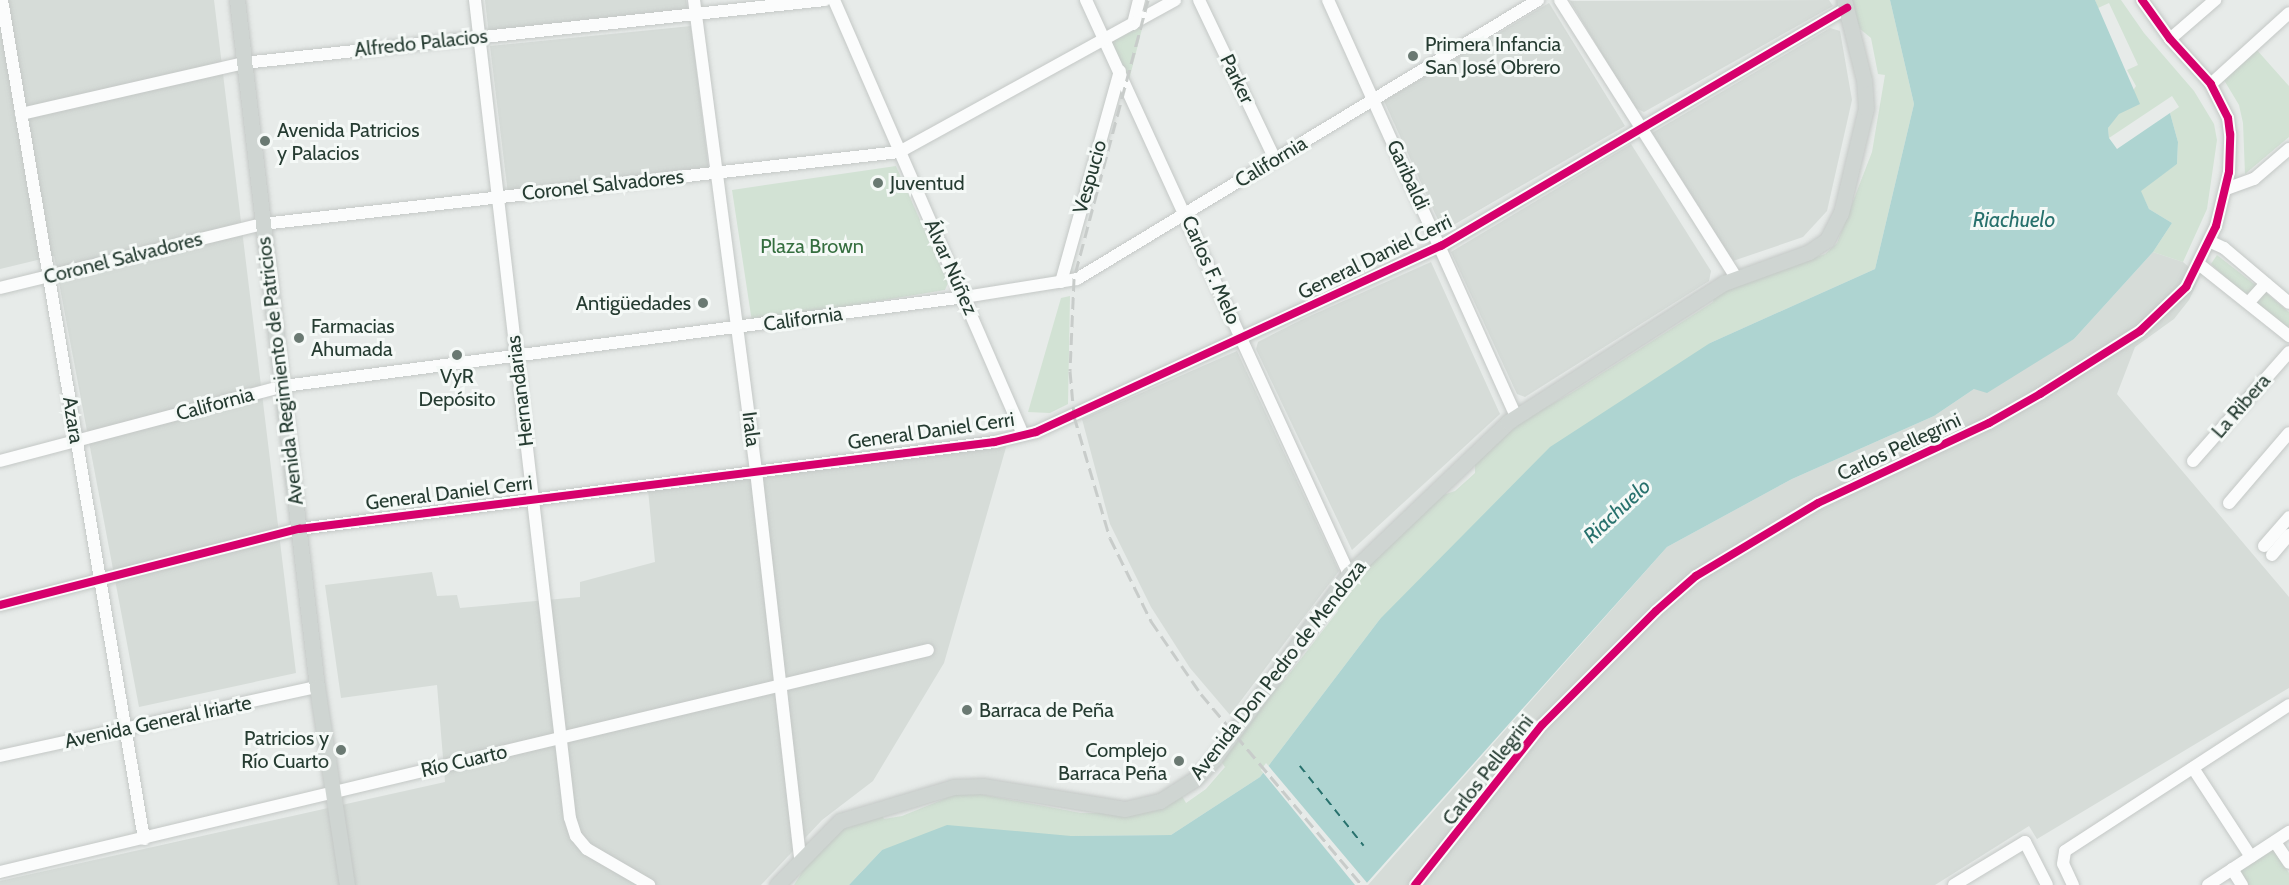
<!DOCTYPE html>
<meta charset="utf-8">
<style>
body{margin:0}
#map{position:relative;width:2289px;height:885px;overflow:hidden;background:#e7ebe9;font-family:Cabin,sans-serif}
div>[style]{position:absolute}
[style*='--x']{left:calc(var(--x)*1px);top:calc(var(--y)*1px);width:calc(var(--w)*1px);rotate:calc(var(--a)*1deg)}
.built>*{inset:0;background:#d6dcd8}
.green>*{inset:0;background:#d2e2d4}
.water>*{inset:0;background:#aed4d1}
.pier>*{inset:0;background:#e7ebe9}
.ferry>*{height:1.5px;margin-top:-0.75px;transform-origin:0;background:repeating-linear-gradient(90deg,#28716d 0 8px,transparent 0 14px)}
.roads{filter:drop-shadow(0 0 2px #c4c8c6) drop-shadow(0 0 2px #c4c8c6)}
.minor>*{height:12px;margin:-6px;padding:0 6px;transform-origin:6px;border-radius:6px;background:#fbfcfc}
.major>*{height:15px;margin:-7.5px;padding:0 7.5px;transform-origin:7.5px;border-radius:7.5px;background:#cfd5d2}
.rail>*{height:3px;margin-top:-1.5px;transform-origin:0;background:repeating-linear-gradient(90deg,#c8ccca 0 12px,transparent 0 18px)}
.cycleway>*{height:8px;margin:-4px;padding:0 4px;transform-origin:4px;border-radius:4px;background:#d6006c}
.dots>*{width:16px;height:16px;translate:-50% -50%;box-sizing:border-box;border:3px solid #f5f9f7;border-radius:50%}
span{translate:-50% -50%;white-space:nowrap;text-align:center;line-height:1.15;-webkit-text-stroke:6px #f5f9f7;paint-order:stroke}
.street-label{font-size:20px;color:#263c32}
.poi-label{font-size:20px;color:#263c32}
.left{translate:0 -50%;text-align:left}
.right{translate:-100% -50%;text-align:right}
.park-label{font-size:20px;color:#356e3f}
.water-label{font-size:21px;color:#28716d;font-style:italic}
</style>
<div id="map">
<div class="built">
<i style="clip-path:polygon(0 0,214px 0,296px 673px,139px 707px,54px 256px,0 269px)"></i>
<i style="clip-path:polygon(485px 0,686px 0,688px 12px,489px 35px)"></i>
<i style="clip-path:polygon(1829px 0,1833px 6px,1644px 112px,1634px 107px,1570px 1px)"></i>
<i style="clip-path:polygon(1549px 3px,1625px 126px,1443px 231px,1384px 101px)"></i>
<i style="clip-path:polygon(691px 26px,709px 172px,508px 194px,490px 46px)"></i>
<i style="clip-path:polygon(1830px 28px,1840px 31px,1852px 100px,1827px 211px,1803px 237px,1733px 261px,1652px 133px)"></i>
<i style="clip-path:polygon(1631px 144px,1711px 271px,1709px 281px,1525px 397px,1517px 394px,1451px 252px)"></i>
<i style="clip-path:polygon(2153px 252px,2183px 262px,2200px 277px,2189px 300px,2174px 319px,2135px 347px,2117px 394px,2289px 597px,2289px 688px,2037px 839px,2029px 826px,1935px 885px,1368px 885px,1667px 547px,1792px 479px,1934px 416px,1974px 389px,2074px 339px)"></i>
<i style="clip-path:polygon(1431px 262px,1500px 414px,1352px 550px,1256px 349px,1258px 342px,1301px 320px)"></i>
<i style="clip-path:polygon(1237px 351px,1339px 571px,1230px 715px,1190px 668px,1151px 607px,1110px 524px,1082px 419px)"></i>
<i style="clip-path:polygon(1007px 444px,944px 663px,873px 781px,822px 820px,761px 885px,0 885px,0 881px,445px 782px,437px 685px,341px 698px,325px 585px,432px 572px,437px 596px,457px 595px,460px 608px,580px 597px,580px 582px,655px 562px,648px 490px)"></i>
</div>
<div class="green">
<i style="clip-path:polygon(1850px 0,1890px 0,1914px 104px,1875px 269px,1710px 343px,1380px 619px,1260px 777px,1171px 835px,1071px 836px,882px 850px,849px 885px,794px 885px,818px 846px,838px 828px,882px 815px,884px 819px,902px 816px,954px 795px,980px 794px,1081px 813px,1114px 813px,1162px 806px,1182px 796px,1186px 803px,1206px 789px,1225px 767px,1222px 763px,1253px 712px,1286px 678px,1338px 611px,1336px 600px,1359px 574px,1440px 496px,1455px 491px,1475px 473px,1475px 464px,1540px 404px,1550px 405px,1571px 393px,1713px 302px,1715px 293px,1825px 254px,1837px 243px,1872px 152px,1885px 75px,1878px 74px,1871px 38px,1860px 29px)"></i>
<i style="clip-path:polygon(2095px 0,2121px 0,2144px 33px,2194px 91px,2214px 124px,2217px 140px,2207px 209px,2183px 262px,2153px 252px,2172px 223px,2149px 209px,2140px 190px,2177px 164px,2178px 142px,2170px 113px,2179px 107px,2172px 96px,2109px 138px,2108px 128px,2136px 86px,2127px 70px,2138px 65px,2109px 3px,2098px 8px)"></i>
<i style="clip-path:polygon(1145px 17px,1127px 88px,1105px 40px)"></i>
<i style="clip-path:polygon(2256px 49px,2289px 86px,2289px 137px,2245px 174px,2243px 123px,2239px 105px,2224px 80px)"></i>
<i style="clip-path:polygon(896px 166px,948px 283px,945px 290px,752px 322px,732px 190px)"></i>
<i style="clip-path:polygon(2217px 255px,2258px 287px,2249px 299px,2211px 264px)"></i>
<i style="clip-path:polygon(2265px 292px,2289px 312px,2289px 331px,2255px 303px)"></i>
<i style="clip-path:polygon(1070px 296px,1068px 404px,1050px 413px,1028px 412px,1061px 298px)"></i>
<i style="clip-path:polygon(2273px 849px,2289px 873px,2289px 885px,2245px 885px,2237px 873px)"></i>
</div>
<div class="water">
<i style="clip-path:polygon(1890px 0,2095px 0,2140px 104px,2119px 114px,2108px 128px,2109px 138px,2117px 149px,2170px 113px,2178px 142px,2177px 164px,2141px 191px,2149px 209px,2172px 223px,2153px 252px,2074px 339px,1987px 393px,1974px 389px,1934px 416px,1792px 479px,1667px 547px,1365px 885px,849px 885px,882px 850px,947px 825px,1071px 836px,1171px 835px,1260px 777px,1380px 619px,1550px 447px,1710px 343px,1875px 269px,1914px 104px)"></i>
</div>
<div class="pier">
<i style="clip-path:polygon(1266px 763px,1368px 884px,1368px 885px,1355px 885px,1261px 770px)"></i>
</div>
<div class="ferry">
<i style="--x:1300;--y:766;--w:102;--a:51.3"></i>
</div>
<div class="roads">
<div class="minor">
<i style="--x:2;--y:0;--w:851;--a:80.39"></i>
<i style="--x:475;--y:0;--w:823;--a:83.38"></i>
<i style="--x:570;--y:818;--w:19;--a:72"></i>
<i style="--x:576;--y:836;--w:17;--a:50"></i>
<i style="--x:587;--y:849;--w:72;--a:30.1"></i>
<i style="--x:694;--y:0;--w:475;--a:82.5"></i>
<i style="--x:756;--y:471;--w:390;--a:83.5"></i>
<i style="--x:834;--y:0;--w:474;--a:66.5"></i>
<i style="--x:1086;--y:0;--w:631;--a:65.38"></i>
<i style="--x:1199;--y:0;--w:176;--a:64.5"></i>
<i style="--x:1328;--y:0;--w:457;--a:65.7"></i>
<i style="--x:1560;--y:0;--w:328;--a:57.6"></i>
<i style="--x:1133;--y:24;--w:25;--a:-76"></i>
<i style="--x:2170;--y:39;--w:60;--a:-40.9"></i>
<i style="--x:2211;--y:84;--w:105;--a:-42.3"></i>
<i style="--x:21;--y:114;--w:229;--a:-12.9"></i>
<i style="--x:244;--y:63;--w:584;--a:-6.19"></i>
<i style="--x:2226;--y:189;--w:30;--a:-20"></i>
<i style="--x:2254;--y:179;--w:46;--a:-40.6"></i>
<i style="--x:2211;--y:242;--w:14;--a:25"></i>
<i style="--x:2224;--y:248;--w:85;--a:40.2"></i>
<i style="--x:2200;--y:265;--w:114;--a:38.6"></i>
<i style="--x:1061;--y:282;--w:219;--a:-74.4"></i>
<i style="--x:0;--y:288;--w:271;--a:-13.7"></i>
<i style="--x:263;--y:224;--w:640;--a:-6.46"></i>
<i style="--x:899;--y:152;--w:315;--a:-28.8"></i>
<i style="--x:2249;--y:302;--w:25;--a:-48"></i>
<i style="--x:0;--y:461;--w:294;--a:-14.8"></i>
<i style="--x:284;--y:386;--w:687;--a:-7.45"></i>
<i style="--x:965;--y:297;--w:113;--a:-9.1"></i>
<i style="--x:1077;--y:279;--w:539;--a:-31.18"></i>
<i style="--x:2193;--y:461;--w:145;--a:-48.6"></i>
<i style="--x:2229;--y:503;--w:92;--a:-49.4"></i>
<i style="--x:2264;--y:546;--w:38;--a:-49"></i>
<i style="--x:2272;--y:555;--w:26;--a:-50"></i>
<i style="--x:0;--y:605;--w:309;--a:-14.3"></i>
<i style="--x:299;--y:529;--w:701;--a:-7.13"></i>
<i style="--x:995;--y:442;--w:42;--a:-13.7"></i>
<i style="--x:1036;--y:432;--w:446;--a:-24.7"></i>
<i style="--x:1441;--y:246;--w:471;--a:-30.4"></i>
<i style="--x:0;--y:756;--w:324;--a:-12.3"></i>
<i style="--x:2193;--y:768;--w:106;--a:56.9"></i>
<i style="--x:2275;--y:842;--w:25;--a:56"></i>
<i style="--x:2232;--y:869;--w:19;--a:58"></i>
<i style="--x:0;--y:872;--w:954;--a:-13.45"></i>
<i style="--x:1415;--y:885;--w:204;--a:-51.6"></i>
<i style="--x:1542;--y:725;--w:161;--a:-45"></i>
<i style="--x:1656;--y:611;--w:53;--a:-41.2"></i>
<i style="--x:1696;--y:576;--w:142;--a:-30.9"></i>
<i style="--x:1818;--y:503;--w:189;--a:-25.1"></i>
<i style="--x:1989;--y:423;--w:59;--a:-29.6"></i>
<i style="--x:2040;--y:394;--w:118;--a:-32.2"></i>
<i style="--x:2140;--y:331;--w:64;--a:-43.7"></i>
<i style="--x:2186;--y:287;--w:68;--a:-63.8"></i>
<i style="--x:2216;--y:226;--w:56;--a:-76.5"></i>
<i style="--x:2229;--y:172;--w:38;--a:-88"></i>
<i style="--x:2230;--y:134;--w:16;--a:-97"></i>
<i style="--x:2228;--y:118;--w:38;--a:-117"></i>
<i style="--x:2211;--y:84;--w:61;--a:-132.3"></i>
<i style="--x:2170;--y:39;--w:48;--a:-125.7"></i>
<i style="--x:1954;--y:885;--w:83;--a:-31.2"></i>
<i style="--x:2025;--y:842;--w:48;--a:62.9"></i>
<i style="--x:2073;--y:885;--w:23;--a:-115"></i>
<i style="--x:2063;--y:864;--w:13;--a:-81"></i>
<i style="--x:2065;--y:851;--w:267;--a:-33.1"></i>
<i style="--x:2208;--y:885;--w:97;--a:-33.2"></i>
</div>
<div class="major">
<i style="--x:237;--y:0;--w:692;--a:83.36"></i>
<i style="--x:317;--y:687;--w:200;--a:81.4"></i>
<i style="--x:777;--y:885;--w:90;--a:-45.5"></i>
<i style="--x:840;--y:821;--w:118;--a:-16.7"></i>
<i style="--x:953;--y:787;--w:30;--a:-2"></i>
<i style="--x:983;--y:786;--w:144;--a:9.2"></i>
<i style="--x:1125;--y:809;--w:36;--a:-13"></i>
<i style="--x:1160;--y:801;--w:41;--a:-32.2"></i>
<i style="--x:1195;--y:779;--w:28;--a:-46"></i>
<i style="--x:1214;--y:759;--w:229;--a:-53.9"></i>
<i style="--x:1349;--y:574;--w:220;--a:-43.7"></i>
<i style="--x:1508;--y:422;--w:257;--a:-32.8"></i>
<i style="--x:1724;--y:283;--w:90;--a:-20"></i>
<i style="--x:1809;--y:252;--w:22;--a:-34"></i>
<i style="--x:1827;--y:240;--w:30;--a:-63"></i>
<i style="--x:1841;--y:213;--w:108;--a:-76.6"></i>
<i style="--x:1866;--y:108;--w:28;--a:-94"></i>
<i style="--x:1864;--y:80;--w:82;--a:-104"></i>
</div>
</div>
<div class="rail">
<i style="--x:1148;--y:0;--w:289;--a:104.9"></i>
<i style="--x:1074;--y:279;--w:92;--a:92.5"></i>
<i style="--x:1070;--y:371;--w:45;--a:84.9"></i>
<i style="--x:1074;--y:416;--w:127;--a:73.6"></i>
<i style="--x:1110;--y:538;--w:93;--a:63.7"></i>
<i style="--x:1151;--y:621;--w:88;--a:55.6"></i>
<i style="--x:1201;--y:694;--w:250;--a:49.9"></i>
</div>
<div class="cycleway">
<i style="--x:0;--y:605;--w:309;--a:-14.3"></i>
<i style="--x:299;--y:529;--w:701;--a:-7.13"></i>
<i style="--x:995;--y:442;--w:42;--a:-13.7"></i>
<i style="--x:1036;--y:432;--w:446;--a:-24.7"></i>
<i style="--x:1441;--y:246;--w:471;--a:-30.4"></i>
<i style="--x:1415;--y:885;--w:204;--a:-51.6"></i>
<i style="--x:1542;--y:725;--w:161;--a:-45"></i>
<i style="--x:1656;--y:611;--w:53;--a:-41.2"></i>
<i style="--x:1696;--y:576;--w:142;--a:-30.9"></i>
<i style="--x:1818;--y:503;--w:189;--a:-25.1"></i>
<i style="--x:1989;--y:423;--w:59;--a:-29.6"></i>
<i style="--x:2040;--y:394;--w:118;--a:-32.2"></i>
<i style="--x:2140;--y:331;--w:64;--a:-43.7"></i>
<i style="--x:2186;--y:287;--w:68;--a:-63.8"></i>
<i style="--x:2216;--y:226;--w:56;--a:-76.5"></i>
<i style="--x:2229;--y:172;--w:38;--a:-88"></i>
<i style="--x:2230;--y:134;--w:16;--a:-97"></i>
<i style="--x:2228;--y:118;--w:38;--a:-117"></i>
<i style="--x:2211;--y:84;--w:61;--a:-132.3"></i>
<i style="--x:2170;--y:39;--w:48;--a:-125.7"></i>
</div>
<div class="dots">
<i style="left:1413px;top:56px;background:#6a7972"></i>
<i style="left:265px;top:141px;background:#6a7972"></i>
<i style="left:878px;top:183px;background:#6a7972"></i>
<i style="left:703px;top:303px;background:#6a7972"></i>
<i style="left:299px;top:338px;background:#6a7972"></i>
<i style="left:457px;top:355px;background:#6a7972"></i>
<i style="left:967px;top:710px;background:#6a7972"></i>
<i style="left:341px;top:750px;background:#6a7972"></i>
<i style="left:1179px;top:761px;background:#6a7972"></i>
</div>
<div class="street-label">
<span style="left:421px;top:43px;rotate:-6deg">Alfredo Palacios</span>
<span style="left:1237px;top:79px;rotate:64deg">Parker</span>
<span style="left:1271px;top:162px;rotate:-31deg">California</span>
<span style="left:1408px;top:175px;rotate:65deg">Garibaldi</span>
<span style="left:1090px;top:177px;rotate:-74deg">Vespucio</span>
<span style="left:603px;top:185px;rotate:-6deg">Coronel Salvadores</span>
<span style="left:1375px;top:257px;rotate:-26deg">General Daniel Cerri</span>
<span style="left:123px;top:258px;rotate:-14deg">Coronel Salvadores</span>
<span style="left:951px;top:267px;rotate:66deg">Álvar Núñez</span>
<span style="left:1211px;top:270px;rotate:66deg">Carlos F. Melo</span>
<span style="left:803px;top:319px;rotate:-8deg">California</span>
<span style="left:280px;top:371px;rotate:-97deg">Avenida Regimiento de Patricios</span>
<span style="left:520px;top:391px;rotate:-97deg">Hernandarias</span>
<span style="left:215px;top:404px;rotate:-15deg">California</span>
<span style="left:2241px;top:406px;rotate:-49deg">La Ribera</span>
<span style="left:73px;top:420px;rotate:81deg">Azara</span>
<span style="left:751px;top:429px;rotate:83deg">Irala</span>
<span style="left:931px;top:431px;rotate:-8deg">General Daniel Cerri</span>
<span style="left:1899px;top:447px;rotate:-25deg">Carlos Pellegrini</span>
<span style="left:449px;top:493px;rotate:-7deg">General Daniel Cerri</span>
<span style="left:1278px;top:670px;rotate:-52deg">Avenida Don Pedro de Mendoza</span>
<span style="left:158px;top:722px;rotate:-12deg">Avenida General Iriarte</span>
<span style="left:464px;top:761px;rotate:-13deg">Río Cuarto</span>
<span style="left:1488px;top:770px;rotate:-52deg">Carlos Pellegrini</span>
</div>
<div class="poi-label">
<span class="left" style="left:1425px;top:56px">Primera Infancia<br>San José Obrero</span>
<span class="left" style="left:277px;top:142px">Avenida Patricios<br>y Palacios</span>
<span class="left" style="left:890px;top:183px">Juventud</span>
<span class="right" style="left:691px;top:303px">Antigüedades</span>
<span class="left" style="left:311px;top:338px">Farmacias<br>Ahumada</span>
<span style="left:457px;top:388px">VyR<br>Depósito</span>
<span class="left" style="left:979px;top:710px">Barraca de Peña</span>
<span class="right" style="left:329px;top:750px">Patricios y<br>Río Cuarto</span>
<span class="right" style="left:1167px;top:762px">Complejo<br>Barraca Peña</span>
</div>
<div class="park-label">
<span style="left:812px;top:246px">Plaza Brown</span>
</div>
<div class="water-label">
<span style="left:2014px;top:220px">Riachuelo</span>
<span style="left:1617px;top:511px;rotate:-43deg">Riachuelo</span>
</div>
</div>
